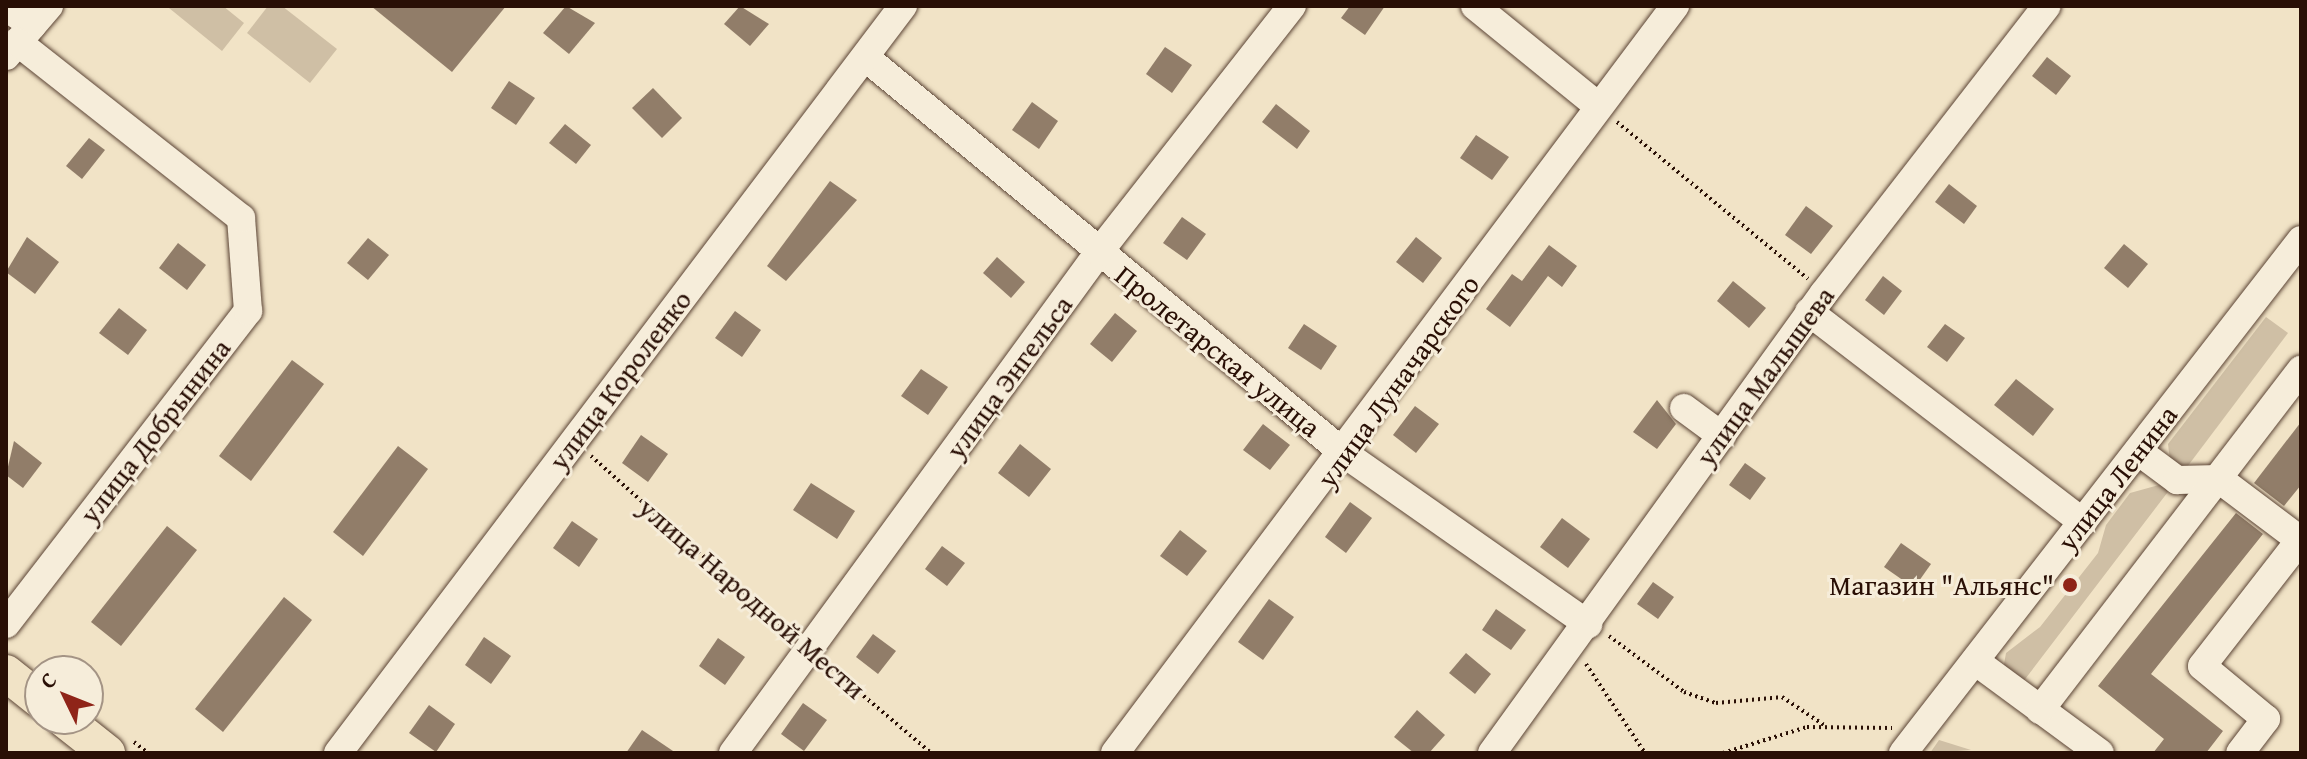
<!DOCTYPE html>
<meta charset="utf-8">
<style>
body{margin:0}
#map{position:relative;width:2307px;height:759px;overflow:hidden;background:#f1e3c6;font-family:"Gentium Book Plus",serif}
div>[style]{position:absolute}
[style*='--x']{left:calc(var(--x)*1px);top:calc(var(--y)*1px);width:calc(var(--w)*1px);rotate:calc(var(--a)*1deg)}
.green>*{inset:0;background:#cfbfa5}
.building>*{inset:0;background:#917d69}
.path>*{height:4px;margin-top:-2px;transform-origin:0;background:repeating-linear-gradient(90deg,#290f05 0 2px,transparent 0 6px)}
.roads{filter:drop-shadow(0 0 2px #5b4435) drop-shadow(0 0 2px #5b4435)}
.minor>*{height:28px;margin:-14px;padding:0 14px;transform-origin:14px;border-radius:14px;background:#f6edda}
.major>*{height:36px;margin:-18px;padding:0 18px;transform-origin:18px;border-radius:18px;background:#f1e3c6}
.dots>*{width:22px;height:22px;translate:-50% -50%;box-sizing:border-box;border:4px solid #f6edda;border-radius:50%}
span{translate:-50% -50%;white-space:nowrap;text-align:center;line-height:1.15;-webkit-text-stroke:6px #f6edda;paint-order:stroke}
.street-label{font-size:28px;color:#290f05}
.poi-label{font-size:28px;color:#290f05}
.right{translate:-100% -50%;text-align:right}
.frame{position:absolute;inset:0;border:8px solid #290f05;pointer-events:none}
.north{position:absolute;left:24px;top:655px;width:80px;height:80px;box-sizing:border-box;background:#f6edda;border:2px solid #a49485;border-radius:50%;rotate:313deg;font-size:22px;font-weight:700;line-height:32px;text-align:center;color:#290f05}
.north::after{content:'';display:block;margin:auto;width:28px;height:36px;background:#8f2418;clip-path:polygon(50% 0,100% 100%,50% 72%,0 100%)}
</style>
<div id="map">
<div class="green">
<i style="clip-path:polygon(223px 6px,244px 23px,222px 51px,169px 8px)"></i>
<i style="clip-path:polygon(268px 6px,282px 6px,337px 49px,310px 83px,247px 33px)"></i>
<i style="clip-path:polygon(2266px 317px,2288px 333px,2184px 471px,2170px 461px,2168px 444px)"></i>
<i style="clip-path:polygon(2177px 480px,2016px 691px,2003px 670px,2006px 653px,2040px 627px,2098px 553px,2106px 525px,2130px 493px)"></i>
<i style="clip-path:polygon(1939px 740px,1971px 750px,1930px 753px)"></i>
</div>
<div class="building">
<i style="clip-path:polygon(371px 6px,506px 6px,452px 72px)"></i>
<i style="clip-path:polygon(566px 6px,595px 23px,569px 54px,543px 33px)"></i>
<i style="clip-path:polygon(740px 6px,769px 24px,750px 46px,724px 24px)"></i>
<i style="clip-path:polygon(1350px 6px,1385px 6px,1365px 35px,1341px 18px)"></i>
<i style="clip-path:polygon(1165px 47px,1192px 65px,1172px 93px,1146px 74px)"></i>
<i style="clip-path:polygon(2047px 57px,2071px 76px,2056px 95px,2032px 76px)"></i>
<i style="clip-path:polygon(509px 81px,535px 98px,516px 125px,491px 108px)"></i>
<i style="clip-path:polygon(653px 88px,682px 118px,662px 138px,632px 108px)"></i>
<i style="clip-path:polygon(1032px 102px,1058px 121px,1039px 149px,1012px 130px)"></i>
<i style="clip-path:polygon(1276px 104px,1310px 131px,1297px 149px,1262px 122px)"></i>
<i style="clip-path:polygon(565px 124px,591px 145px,576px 164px,549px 143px)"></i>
<i style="clip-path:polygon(1476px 135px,1509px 157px,1492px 180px,1460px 158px)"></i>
<i style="clip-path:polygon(89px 138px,105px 150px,82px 179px,66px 166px)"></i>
<i style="clip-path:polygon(830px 181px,857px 200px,786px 281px,767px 266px)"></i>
<i style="clip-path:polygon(1949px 184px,1977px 206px,1964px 224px,1935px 202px)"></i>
<i style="clip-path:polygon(1806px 206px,1833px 226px,1811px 254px,1785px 235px)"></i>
<i style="clip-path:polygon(1182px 217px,1206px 234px,1187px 260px,1163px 243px)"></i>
<i style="clip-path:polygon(27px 237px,59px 262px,35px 294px,6px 272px)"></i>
<i style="clip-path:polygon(1416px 237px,1442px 258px,1423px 283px,1396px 262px)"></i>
<i style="clip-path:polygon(368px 238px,389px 255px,368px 280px,347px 263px)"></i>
<i style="clip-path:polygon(178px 243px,206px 265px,187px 290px,159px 268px)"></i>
<i style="clip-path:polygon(2124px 244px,2148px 264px,2128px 288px,2104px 268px)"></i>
<i style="clip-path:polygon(1549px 245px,1577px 266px,1562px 287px,1548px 276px,1510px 327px,1486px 309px,1512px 274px,1522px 281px)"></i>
<i style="clip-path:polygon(997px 257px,1025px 282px,1011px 298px,983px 273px)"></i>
<i style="clip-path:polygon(1883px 276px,1902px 291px,1884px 315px,1865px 300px)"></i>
<i style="clip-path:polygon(1733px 281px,1766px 308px,1749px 328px,1717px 301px)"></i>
<i style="clip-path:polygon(119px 308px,147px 330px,128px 355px,99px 333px)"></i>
<i style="clip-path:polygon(735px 311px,761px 330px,742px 357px,715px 338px)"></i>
<i style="clip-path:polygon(1115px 313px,1137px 331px,1112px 362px,1090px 344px)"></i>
<i style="clip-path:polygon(1304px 324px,1337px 346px,1321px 370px,1288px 348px)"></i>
<i style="clip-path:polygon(1945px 324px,1965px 338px,1947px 362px,1927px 347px)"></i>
<i style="clip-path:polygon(292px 360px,324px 384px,251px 481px,219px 456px)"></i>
<i style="clip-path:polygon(921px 369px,948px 387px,928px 415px,901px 396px)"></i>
<i style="clip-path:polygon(2016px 379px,2054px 409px,2033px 436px,1994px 405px)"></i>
<i style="clip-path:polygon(1657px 400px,1676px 424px,1657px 449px,1633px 432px)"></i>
<i style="clip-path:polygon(1415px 406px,1439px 424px,1416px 453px,1393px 435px)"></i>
<i style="clip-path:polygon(2301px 422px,2301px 485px,2284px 506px,2254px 483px)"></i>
<i style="clip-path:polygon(1263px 424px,1290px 445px,1270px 470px,1243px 450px)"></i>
<i style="clip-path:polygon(641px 435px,668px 454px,648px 482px,622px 463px)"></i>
<i style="clip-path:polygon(14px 441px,42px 463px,23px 488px,6px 475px)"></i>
<i style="clip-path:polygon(1020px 444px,1051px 469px,1029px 497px,998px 473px)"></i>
<i style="clip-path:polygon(398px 446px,428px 469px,363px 556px,333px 532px)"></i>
<i style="clip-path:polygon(1745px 463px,1766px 478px,1750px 500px,1729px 485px)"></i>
<i style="clip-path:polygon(811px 483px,855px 511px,837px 539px,793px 510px)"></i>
<i style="clip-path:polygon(1350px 502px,1372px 518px,1346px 553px,1325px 537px)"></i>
<i style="clip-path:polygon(2236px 513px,2263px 534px,2151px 674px,2223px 731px,2206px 753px,2153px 753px,2164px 739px,2098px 686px)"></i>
<i style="clip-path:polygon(1562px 518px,1590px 539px,1568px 568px,1540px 547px)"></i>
<i style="clip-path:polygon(572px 521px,598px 539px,579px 567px,553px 548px)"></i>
<i style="clip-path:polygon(167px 526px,197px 550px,121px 646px,91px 622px)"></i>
<i style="clip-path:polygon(1180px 530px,1207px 551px,1187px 576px,1160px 556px)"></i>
<i style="clip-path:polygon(1901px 543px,1931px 564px,1914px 588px,1884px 567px)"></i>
<i style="clip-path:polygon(942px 546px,965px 563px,947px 586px,925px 569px)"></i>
<i style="clip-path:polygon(1653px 582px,1674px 597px,1658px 619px,1637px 604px)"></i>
<i style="clip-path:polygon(284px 597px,312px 620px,223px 732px,195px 709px)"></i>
<i style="clip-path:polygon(1269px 599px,1294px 617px,1263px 660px,1238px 642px)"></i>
<i style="clip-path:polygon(1496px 609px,1526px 630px,1511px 650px,1482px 630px)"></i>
<i style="clip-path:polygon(873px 634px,896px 651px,878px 674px,856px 657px)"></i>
<i style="clip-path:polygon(484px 637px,511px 656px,491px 684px,465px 665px)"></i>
<i style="clip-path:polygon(718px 638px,745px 657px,725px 685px,699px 666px)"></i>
<i style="clip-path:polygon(1466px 653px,1491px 674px,1475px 694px,1449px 673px)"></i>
<i style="clip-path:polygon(803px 703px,827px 720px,804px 751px,781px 734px)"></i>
<i style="clip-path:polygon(429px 705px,455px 724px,436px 752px,409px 733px)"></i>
<i style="clip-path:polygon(1417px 710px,1445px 735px,1429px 753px,1414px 753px,1394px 737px)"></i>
<i style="clip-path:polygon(642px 730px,676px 753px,626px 753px)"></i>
</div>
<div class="path">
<i style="--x:1617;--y:122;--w:247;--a:39.4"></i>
<i style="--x:591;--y:456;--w:266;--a:41.7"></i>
<i style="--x:1609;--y:636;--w:94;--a:36.7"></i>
<i style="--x:1684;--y:692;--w:34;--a:19"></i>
<i style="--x:1716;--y:703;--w:66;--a:-5.2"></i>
<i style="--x:1782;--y:697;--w:50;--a:33.7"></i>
<i style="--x:1586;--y:664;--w:107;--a:56.5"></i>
<i style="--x:827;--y:665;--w:136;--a:40.2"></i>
<i style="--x:134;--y:742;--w:18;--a:38"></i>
<i style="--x:1723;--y:753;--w:88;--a:-17.2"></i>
<i style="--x:1807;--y:727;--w:85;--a:0.7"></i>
</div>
<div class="roads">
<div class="minor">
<i style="--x:1475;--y:6;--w:157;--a:39.1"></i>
<i style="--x:6;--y:7;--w:32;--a:35"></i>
<i style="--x:6;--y:56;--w:66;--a:-49.3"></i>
<i style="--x:865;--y:57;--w:623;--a:39.59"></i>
<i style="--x:1345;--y:454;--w:297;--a:35"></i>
<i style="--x:1809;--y:312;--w:345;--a:37.5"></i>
<i style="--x:1684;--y:408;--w:47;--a:36.4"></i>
<i style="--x:2138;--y:451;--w:49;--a:36.6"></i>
<i style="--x:2177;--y:480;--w:42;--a:-1.4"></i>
<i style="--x:2219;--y:479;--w:101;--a:37"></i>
<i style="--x:6;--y:624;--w:396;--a:-52.3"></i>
<i style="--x:248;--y:311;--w:93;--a:-94.3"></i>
<i style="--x:241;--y:218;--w:285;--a:-141.8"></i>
<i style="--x:1975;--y:661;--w:155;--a:36.4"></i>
<i style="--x:2040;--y:710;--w:429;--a:-52.5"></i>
<i style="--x:338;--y:753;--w:937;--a:-52.9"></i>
<i style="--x:733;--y:753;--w:620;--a:-53.85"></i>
<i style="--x:1099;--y:252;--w:313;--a:-51.9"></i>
<i style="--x:1115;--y:753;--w:934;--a:-53.14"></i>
<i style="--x:1492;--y:753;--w:567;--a:-54.18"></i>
<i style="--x:1824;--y:293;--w:363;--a:-52.2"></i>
<i style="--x:1903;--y:753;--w:649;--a:-52.19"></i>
<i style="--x:2240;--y:753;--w:43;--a:-52.6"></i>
<i style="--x:2266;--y:719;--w:83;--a:-140.4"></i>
<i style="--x:2202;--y:666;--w:161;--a:-52.1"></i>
</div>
<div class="major">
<i style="--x:6;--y:673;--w:43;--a:38.5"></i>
<i style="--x:64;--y:719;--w:55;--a:38.3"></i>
</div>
</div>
<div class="dots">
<i style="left:2070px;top:585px;background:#8f2418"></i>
</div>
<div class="street-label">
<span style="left:1218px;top:351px;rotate:39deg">Пролетарская улица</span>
<span style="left:1765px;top:376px;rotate:-54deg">улица Малышева</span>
<span style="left:1009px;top:377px;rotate:-54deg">улица Энгельса</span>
<span style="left:620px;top:380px;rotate:-53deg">улица Короленко</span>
<span style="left:1398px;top:381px;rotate:-54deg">улица Луначарского</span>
<span style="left:155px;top:431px;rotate:-52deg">улица Добрынина</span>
<span style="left:2117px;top:478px;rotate:-52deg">улица Ленина</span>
<span style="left:752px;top:598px;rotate:41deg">улица Народной Мести</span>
</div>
<div class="poi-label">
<span class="right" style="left:2054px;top:585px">Магазин "Альянс"</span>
</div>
<div class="frame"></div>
<div class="north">С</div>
</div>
